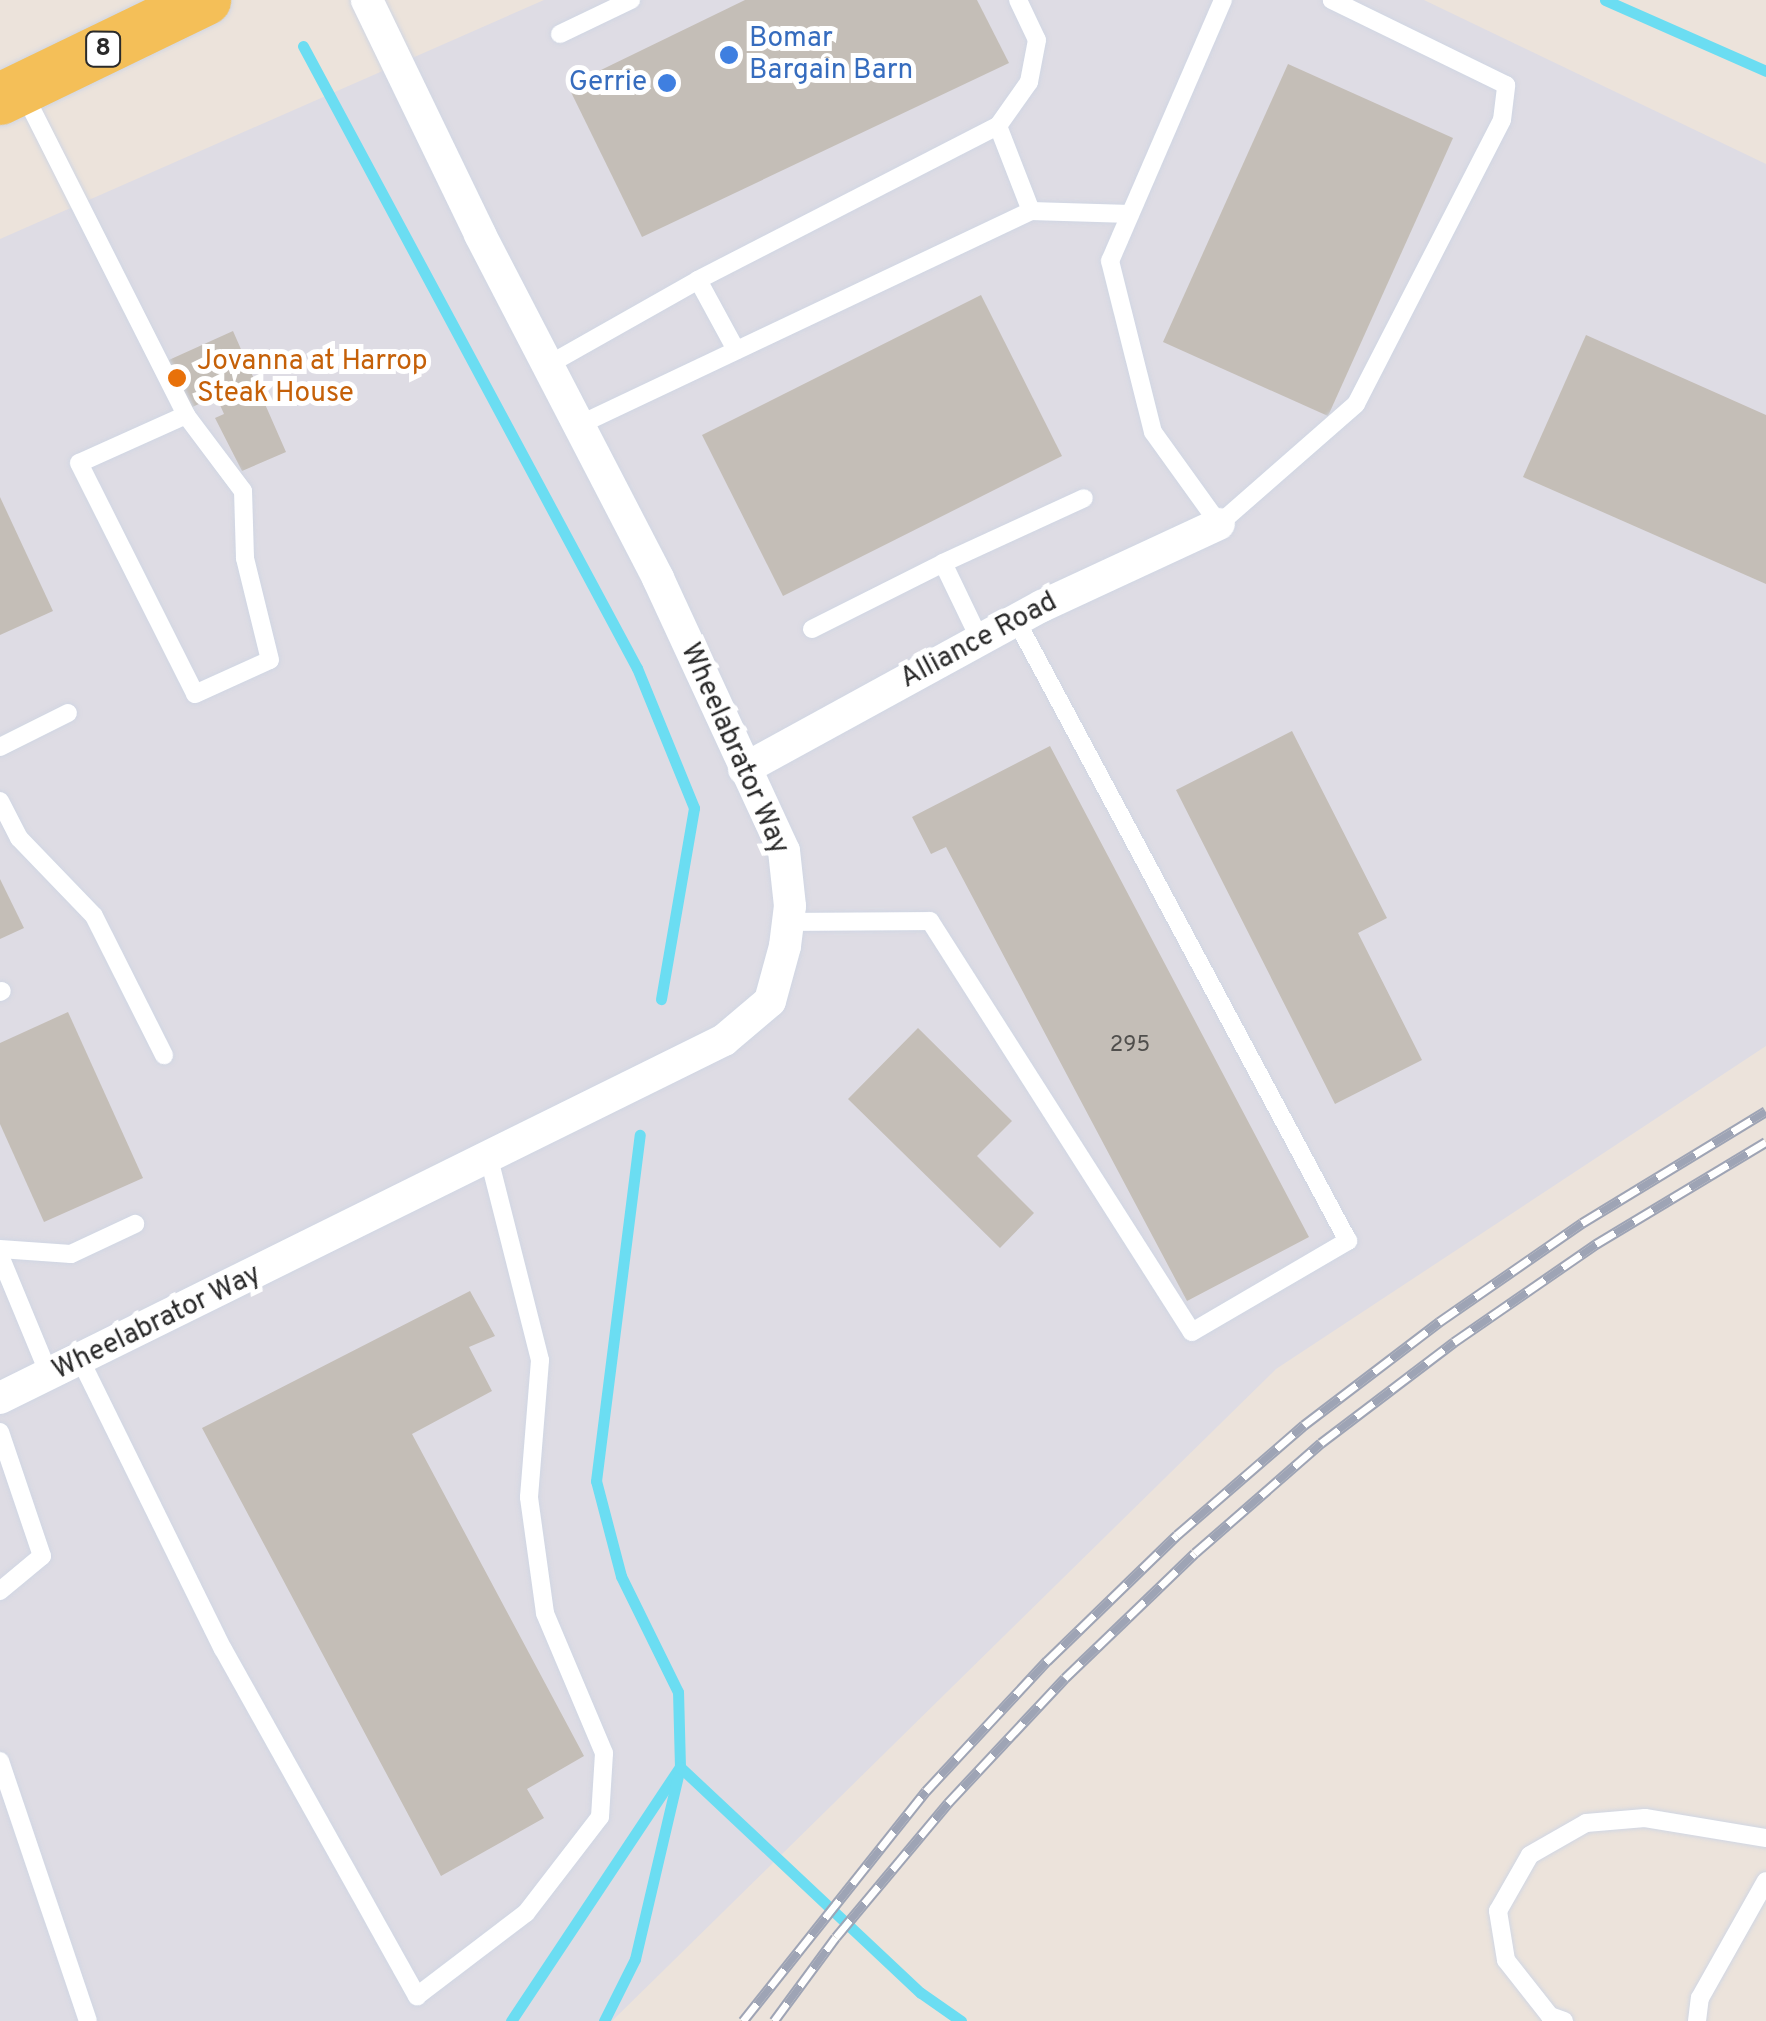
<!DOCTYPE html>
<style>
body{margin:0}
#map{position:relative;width:1766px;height:2021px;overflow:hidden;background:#ece3db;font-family:Overpass,sans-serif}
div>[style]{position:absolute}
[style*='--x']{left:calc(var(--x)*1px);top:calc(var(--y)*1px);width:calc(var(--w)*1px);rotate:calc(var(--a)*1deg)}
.industrial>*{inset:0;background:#dedce4}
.stream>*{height:11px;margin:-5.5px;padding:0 5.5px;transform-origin:5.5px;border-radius:5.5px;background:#6bddf2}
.building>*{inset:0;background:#c4beb7}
.roads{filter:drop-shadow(0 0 2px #d0d6e3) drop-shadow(0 0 2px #d0d6e3)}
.lane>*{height:18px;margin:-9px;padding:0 9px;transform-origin:9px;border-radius:9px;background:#fff}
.street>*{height:32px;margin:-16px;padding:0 16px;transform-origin:16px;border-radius:16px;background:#fff}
.primary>*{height:52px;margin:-26px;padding:0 26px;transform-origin:26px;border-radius:26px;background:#f4bf58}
.rail>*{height:11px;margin-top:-5.5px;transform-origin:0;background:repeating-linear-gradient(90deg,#fff 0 22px,#9ea4b5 0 44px);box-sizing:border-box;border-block:2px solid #9ea4b5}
.dots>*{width:28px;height:28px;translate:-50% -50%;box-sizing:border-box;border:5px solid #fff;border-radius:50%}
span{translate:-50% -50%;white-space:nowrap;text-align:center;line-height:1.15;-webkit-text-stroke:10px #fff;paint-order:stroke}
.number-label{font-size:22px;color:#504f4d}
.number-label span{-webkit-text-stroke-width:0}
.shield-label span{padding:2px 8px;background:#fff;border:2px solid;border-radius:8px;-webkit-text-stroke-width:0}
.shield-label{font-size:25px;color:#2a2a2a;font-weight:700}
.shop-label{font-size:28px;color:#366cbe}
.left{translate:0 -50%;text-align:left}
.right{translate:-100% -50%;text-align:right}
.food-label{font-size:28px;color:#c56008}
.street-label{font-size:28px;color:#2a2a2a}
</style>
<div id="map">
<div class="industrial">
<i style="clip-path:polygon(544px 0,1424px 0,1766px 164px,1766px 1046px,1276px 1369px,612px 2021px,0 2021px,0 239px)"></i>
</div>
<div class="stream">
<i style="--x:1605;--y:0;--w:176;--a:23.8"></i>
<i style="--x:303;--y:46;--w:706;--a:61.77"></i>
<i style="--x:637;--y:668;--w:151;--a:67.8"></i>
<i style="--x:694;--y:808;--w:194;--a:99.8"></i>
<i style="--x:511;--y:2021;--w:305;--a:-56.4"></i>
<i style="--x:680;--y:1767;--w:75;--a:-91.5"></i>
<i style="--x:678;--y:1692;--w:129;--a:-116.2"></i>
<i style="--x:621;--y:1576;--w:98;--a:-104.7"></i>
<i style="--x:596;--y:1481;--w:349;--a:-82.8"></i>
<i style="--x:604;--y:2021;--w:69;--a:-63.4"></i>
<i style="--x:635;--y:1959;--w:197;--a:-76.8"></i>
<i style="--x:680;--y:1767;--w:330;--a:43.2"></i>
<i style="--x:921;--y:1993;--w:49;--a:35"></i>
</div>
<div class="building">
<i style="clip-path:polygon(745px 0,977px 0,1009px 63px,642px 237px,568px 86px)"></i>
<i style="clip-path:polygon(1288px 64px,1453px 138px,1328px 416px,1163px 342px)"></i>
<i style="clip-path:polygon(981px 295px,1062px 456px,783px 596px,702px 435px)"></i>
<i style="clip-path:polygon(233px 331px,286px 452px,242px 471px,215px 418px,224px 414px,216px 396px,186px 410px,160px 364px)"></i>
<i style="clip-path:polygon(1586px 335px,1766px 415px,1766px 584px,1523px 477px)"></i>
<i style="clip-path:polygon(0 497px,53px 611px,0 635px)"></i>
<i style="clip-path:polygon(1292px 731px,1387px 918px,1358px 933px,1422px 1060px,1335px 1104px,1176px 790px)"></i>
<i style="clip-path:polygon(1050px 746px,1309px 1237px,1187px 1301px,946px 847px,931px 854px,912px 817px)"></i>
<i style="clip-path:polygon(0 879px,24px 928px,0 939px)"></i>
<i style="clip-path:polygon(68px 1012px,143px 1178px,44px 1222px,0 1124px,0 1043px)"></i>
<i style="clip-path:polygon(918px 1028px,1012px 1121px,977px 1156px,1034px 1213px,1000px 1248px,848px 1099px)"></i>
<i style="clip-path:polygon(470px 1291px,495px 1336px,469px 1347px,492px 1391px,412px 1434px,584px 1756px,527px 1789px,544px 1818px,441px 1876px,202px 1428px)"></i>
</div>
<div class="roads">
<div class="lane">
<i style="--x:1018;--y:0;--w:44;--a:64.6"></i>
<i style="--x:1037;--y:40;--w:43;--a:100.8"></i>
<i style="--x:1029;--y:82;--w:54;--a:125.2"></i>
<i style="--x:998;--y:126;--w:91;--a:68.8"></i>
<i style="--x:1223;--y:0;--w:284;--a:113.4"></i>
<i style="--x:1110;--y:261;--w:176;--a:75.9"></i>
<i style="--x:1153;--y:432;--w:113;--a:54.3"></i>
<i style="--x:1219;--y:524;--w:182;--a:-41.2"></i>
<i style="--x:1356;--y:404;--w:319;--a:-62.8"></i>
<i style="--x:1502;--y:120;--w:35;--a:-83"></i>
<i style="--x:1506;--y:85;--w:194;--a:-154"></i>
<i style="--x:560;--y:34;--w:79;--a:-25.6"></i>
<i style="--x:24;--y:94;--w:360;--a:63.2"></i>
<i style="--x:186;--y:415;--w:117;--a:155.8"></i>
<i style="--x:79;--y:463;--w:258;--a:63.3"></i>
<i style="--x:195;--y:694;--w:82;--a:-24.4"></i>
<i style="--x:270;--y:660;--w:105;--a:-103.8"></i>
<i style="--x:245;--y:558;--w:67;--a:-91.7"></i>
<i style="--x:243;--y:491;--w:95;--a:-126.9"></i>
<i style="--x:698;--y:280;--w:337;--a:-27.2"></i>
<i style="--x:548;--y:365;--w:172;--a:-29.5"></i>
<i style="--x:698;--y:280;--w:80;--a:61.5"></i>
<i style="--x:579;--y:425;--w:500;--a:-25.34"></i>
<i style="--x:1031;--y:211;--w:99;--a:1.7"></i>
<i style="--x:943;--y:563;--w:155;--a:-24.7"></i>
<i style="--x:812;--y:629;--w:147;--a:-26.7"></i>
<i style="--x:943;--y:563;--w:85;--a:64.3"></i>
<i style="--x:0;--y:747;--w:76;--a:-26.6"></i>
<i style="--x:0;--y:801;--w:42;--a:62.8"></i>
<i style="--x:19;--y:838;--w:108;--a:46.1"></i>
<i style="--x:94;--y:916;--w:156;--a:63.3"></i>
<i style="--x:788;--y:922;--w:142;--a:-0.4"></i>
<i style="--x:930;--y:921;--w:487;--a:57.5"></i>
<i style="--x:1192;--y:1332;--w:181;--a:-30.3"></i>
<i style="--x:1348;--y:1241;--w:704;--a:-118.13"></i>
<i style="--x:0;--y:992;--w:2;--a:-27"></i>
<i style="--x:0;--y:1249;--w:71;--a:4"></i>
<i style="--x:71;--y:1254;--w:71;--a:-25.1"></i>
<i style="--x:0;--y:1256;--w:131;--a:67.5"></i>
<i style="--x:81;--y:1361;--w:321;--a:63.8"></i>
<i style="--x:223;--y:1649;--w:398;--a:60.8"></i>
<i style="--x:417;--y:1996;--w:137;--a:-37.3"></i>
<i style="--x:526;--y:1913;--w:121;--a:-52.4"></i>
<i style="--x:600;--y:1817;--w:64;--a:-86.4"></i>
<i style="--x:604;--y:1753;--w:152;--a:-112.9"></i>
<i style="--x:545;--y:1613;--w:117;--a:-97.9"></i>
<i style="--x:529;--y:1497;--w:137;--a:-85.4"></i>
<i style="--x:540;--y:1360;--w:208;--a:-104.2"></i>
<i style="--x:0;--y:1432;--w:131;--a:71.3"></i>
<i style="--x:42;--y:1556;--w:55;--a:140.2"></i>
<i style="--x:0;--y:1761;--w:274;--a:71.3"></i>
<i style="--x:1564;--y:2021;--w:15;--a:-160"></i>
<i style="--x:1550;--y:2016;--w:71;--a:-128.2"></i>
<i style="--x:1506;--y:1960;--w:50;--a:-99.3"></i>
<i style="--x:1498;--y:1911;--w:64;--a:-60.3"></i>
<i style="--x:1530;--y:1855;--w:64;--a:-29.7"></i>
<i style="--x:1586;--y:1823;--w:59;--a:-4.8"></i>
<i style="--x:1645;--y:1818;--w:123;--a:9.4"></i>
<i style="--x:1697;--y:2021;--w:23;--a:-83"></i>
<i style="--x:1700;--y:1998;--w:134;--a:-60.6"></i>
</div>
<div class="street">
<i style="--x:744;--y:769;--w:340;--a:-28.7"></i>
<i style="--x:1042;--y:606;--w:195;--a:-24.9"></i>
<i style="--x:0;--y:1398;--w:808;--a:-26.31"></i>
<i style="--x:724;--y:1040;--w:60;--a:-40.3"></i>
<i style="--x:770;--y:1001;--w:57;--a:-74.7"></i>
<i style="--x:785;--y:946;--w:40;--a:-82.9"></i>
<i style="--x:790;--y:906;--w:55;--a:-96.2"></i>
<i style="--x:784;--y:851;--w:301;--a:-114.8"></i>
<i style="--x:658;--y:578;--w:387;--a:-117.4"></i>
<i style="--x:480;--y:234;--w:260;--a:-115.8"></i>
</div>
<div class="primary">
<i style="--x:0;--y:99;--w:228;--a:-25.8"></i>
</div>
</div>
<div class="rail">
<i style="--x:743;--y:2021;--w:294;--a:-51.5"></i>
<i style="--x:926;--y:1791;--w:178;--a:-47.1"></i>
<i style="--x:1047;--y:1661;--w:181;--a:-44.1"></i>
<i style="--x:1177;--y:1535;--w:168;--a:-40.9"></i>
<i style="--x:1304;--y:1425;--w:170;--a:-37.3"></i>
<i style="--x:1439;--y:1322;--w:174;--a:-34.7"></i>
<i style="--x:1582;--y:1223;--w:215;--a:-31.3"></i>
<i style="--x:774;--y:2021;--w:104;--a:-53.6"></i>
<i style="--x:836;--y:1937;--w:175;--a:-50.1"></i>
<i style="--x:948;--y:1803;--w:171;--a:-46.9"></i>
<i style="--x:1065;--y:1678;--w:180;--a:-43.9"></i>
<i style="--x:1195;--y:1553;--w:167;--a:-41.1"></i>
<i style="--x:1321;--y:1443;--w:167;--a:-37.2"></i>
<i style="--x:1454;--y:1342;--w:173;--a:-34.6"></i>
<i style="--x:1596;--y:1244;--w:198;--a:-31"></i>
</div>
<div class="dots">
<i style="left:729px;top:55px;background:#3f7fe0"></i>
<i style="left:667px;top:83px;background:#3f7fe0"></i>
<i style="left:177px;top:378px;background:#e8710a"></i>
</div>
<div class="number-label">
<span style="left:1130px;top:1046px">295</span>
</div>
<div class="shield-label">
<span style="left:103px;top:49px">8</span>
</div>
<div class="shop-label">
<span class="left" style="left:749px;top:55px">Bomar<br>Bargain Barn</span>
<span class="right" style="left:647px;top:83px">Gerrie</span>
</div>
<div class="food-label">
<span class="left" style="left:197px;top:378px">Jovanna at Harrop<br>Steak House</span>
</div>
<div class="street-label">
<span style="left:979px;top:641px;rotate:-28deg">Alliance Road</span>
<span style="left:734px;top:749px;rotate:66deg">Wheelabrator Way</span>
<span style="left:157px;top:1323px;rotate:-26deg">Wheelabrator Way</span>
</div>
</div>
